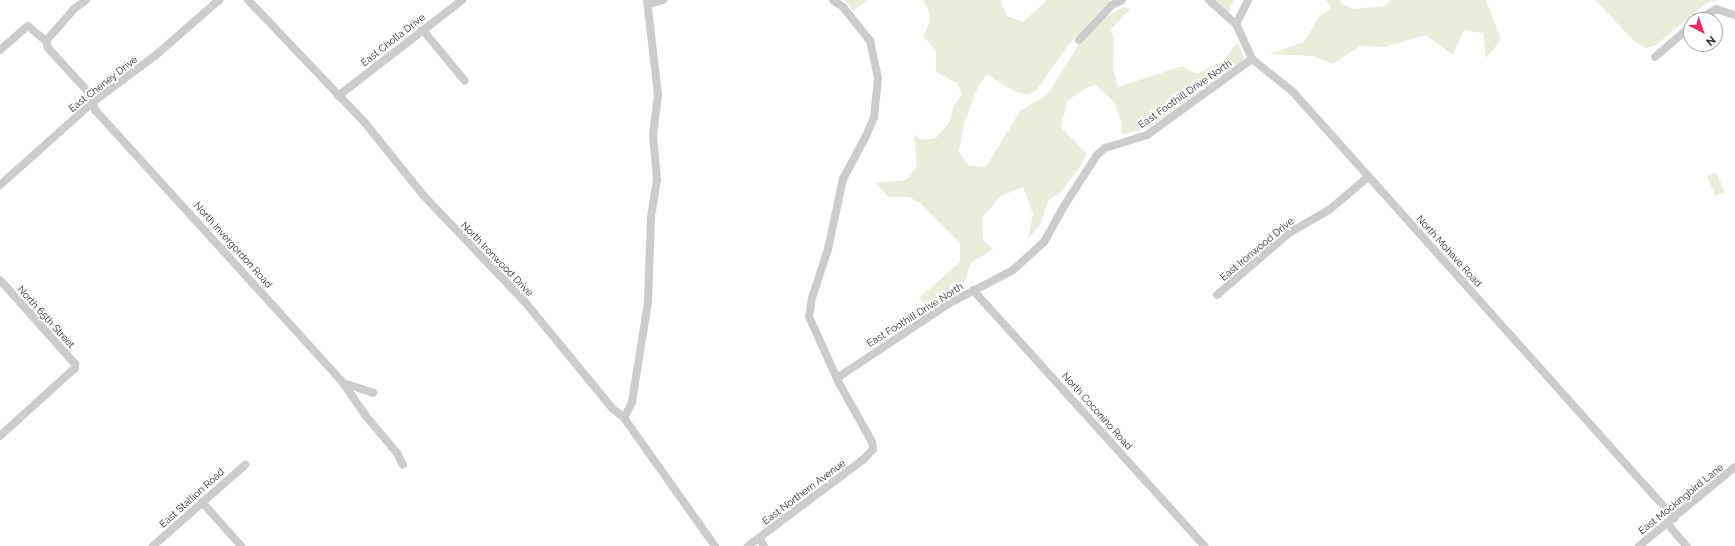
<!DOCTYPE html>
<style>
body{margin:0}
#map{position:relative;width:1735px;height:546px;overflow:hidden;background:#fff;font-family:Raleway,sans-serif}
div>[style]{position:absolute}
[style*='--x']{left:calc(var(--x)*1px);top:calc(var(--y)*1px);width:calc(var(--w)*1px);rotate:calc(var(--a)*1deg)}
.green>*{inset:0;background:#e9eddc}
.minor>*{height:8px;margin:-4px;padding:0 4px;transform-origin:4px;border-radius:4px;background:#ccc}
span{translate:-50% -50%;white-space:nowrap;text-align:center;line-height:1.15;-webkit-text-stroke:4px #fff;paint-order:stroke}
.street-label{font-size:10px;color:#2f2f2f}
.north{position:absolute;left:1683px;top:12px;width:40px;height:40px;box-sizing:border-box;background:#fff;border:1px solid #acacac;border-radius:50%;rotate:139deg;font-size:11px;font-weight:700;line-height:16px;text-align:center;color:#2f2f2f}
.north::after{content:'';display:block;margin:auto;width:14px;height:18px;background:#ec2b64;clip-path:polygon(50% 0,100% 100%,50% 72%,0 100%)}
</style>
<div id="map">
<div class="green">
<i style="clip-path:polygon(845px 0,868px 0,853px 11px)"></i>
<i style="clip-path:polygon(922px 0,1000px 0,1007px 16px,1023px 22px,1047px 0,1111px 0,1069px 44px,1036px 91px,1027px 95px,1012px 90px,987px 74px,979px 85px,964px 123px,959px 152px,969px 166px,986px 167px,1020px 111px,1048px 94px,1081px 41px,1108px 16px,1123px 7px,1130px 9px,1111px 29px,1114px 40px,1113px 68px,1118px 87px,1182px 66px,1196px 74px,1223px 61px,1238px 42px,1244px 60px,1147px 129px,1122px 134px,1122px 123px,1114px 102px,1096px 85px,1088px 87px,1068px 100px,1061px 127px,1087px 154px,1080px 167px,1061px 192px,1049px 200px,1040px 225px,1028px 239px,1033px 214px,1023px 187px,1001px 196px,982px 218px,983px 240px,993px 249px,971px 263px,964px 283px,951px 296px,928px 307px,919px 298px,960px 262px,960px 243px,920px 203px,909px 197px,888px 197px,876px 183px,906px 180px,917px 166px,914px 135px,922px 140px,936px 138px,950px 121px,953px 108px,962px 94px,957px 83px,936px 72px,936px 51px,923px 36px,930px 22px,928px 9px)"></i>
<i style="clip-path:polygon(1214px 0,1234px 0,1228px 14px)"></i>
<i style="clip-path:polygon(1326px 0,1340px 0,1342px 4px,1354px 9px,1386px 6px,1391px 0,1486px 0,1501px 40px,1486px 58px,1483px 33px,1464px 30px,1453px 55px,1426px 35px,1384px 47px,1360px 46px,1333px 64px,1313px 56px,1270px 54px,1304px 42px,1319px 17px,1331px 8px)"></i>
<i style="clip-path:polygon(1595px 0,1717px 0,1718px 1px,1708px 2px,1656px 45px,1646px 48px,1635px 42px)"></i>
<i style="clip-path:polygon(1716px 172px,1725px 192px,1715px 196px,1707px 176px)"></i>
</div>
<div class="minor">
<i style="--x:248;--y:0;--w:171;--a:46.4"></i>
<i style="--x:366;--y:124;--w:91;--a:51.2"></i>
<i style="--x:423;--y:195;--w:148;--a:46.4"></i>
<i style="--x:525;--y:302;--w:137;--a:50.6"></i>
<i style="--x:612;--y:408;--w:16;--a:40"></i>
<i style="--x:624;--y:418;--w:157;--a:54.6"></i>
<i style="--x:1209;--y:0;--w:36;--a:42"></i>
<i style="--x:1236;--y:24;--w:38;--a:65"></i>
<i style="--x:1252;--y:59;--w:53;--a:38.8"></i>
<i style="--x:1293;--y:92;--w:572;--a:48.19"></i>
<i style="--x:649;--y:4;--w:15;--a:-16"></i>
<i style="--x:1698;--y:20;--w:21;--a:-31"></i>
<i style="--x:1716;--y:9;--w:20;--a:18"></i>
<i style="--x:1236;--y:24;--w:27;--a:-63"></i>
<i style="--x:422;--y:29;--w:67;--a:50.4"></i>
<i style="--x:1079;--y:40;--w:48;--a:-46.7"></i>
<i style="--x:1112;--y:5;--w:11;--a:-27"></i>
<i style="--x:46;--y:41;--w:7;--a:74"></i>
<i style="--x:48;--y:48;--w:64;--a:47.5"></i>
<i style="--x:91;--y:95;--w:16;--a:75"></i>
<i style="--x:95;--y:110;--w:369;--a:47.7"></i>
<i style="--x:343;--y:383;--w:39;--a:55"></i>
<i style="--x:365;--y:415;--w:50;--a:49.9"></i>
<i style="--x:397;--y:453;--w:13;--a:63"></i>
<i style="--x:46;--y:41;--w:43;--a:-48.8"></i>
<i style="--x:74;--y:9;--w:15;--a:-37"></i>
<i style="--x:0;--y:50;--w:37;--a:-41"></i>
<i style="--x:28;--y:26;--w:23;--a:40"></i>
<i style="--x:1655;--y:57;--w:48;--a:-40.7"></i>
<i style="--x:338;--y:96;--w:157;--a:-37.7"></i>
<i style="--x:0;--y:185;--w:125;--a:-41.7"></i>
<i style="--x:93;--y:102;--w:79;--a:-36.7"></i>
<i style="--x:156;--y:55;--w:84;--a:-41.1"></i>
<i style="--x:0;--y:280;--w:113;--a:48.2"></i>
<i style="--x:75;--y:364;--w:4;--a:90"></i>
<i style="--x:75;--y:368;--w:101;--a:137.8"></i>
<i style="--x:973;--y:290;--w:345;--a:47.9"></i>
<i style="--x:1217;--y:295;--w:95;--a:-40.7"></i>
<i style="--x:1289;--y:233;--w:46;--a:-29.9"></i>
<i style="--x:1329;--y:210;--w:51;--a:-40.2"></i>
<i style="--x:837;--y:378;--w:136;--a:-33.6"></i>
<i style="--x:950;--y:303;--w:71;--a:-27.6"></i>
<i style="--x:1013;--y:270;--w:42;--a:-42.1"></i>
<i style="--x:1044;--y:242;--w:41;--a:-60.9"></i>
<i style="--x:1064;--y:206;--w:61;--a:-57.1"></i>
<i style="--x:1097;--y:155;--w:11;--a:-41"></i>
<i style="--x:1105;--y:148;--w:44;--a:-17.2"></i>
<i style="--x:1147;--y:135;--w:130;--a:-35.9"></i>
<i style="--x:343;--y:383;--w:32;--a:18"></i>
<i style="--x:624;--y:418;--w:18;--a:-63"></i>
<i style="--x:632;--y:402;--w:101;--a:-80.9"></i>
<i style="--x:648;--y:302;--w:85;--a:-88"></i>
<i style="--x:651;--y:217;--w:37;--a:-81"></i>
<i style="--x:657;--y:180;--w:45;--a:-95.1"></i>
<i style="--x:653;--y:135;--w:41;--a:-83"></i>
<i style="--x:658;--y:94;--w:95;--a:-96.7"></i>
<i style="--x:202;--y:502;--w:59;--a:48.4"></i>
<i style="--x:1667;--y:523;--w:30;--a:50"></i>
<i style="--x:759;--y:538;--w:9;--a:58"></i>
<i style="--x:153;--y:546;--w:123;--a:-41.4"></i>
<i style="--x:748;--y:546;--w:145;--a:-36.9"></i>
<i style="--x:864;--y:459;--w:13;--a:-48"></i>
<i style="--x:873;--y:449;--w:7;--a:-98"></i>
<i style="--x:872;--y:442;--w:68;--a:-119.2"></i>
<i style="--x:839;--y:383;--w:72;--a:-114.4"></i>
<i style="--x:809;--y:317;--w:19;--a:-81"></i>
<i style="--x:812;--y:298;--w:52;--a:-71.9"></i>
<i style="--x:828;--y:249;--w:72;--a:-77.9"></i>
<i style="--x:843;--y:179;--w:49;--a:-61.9"></i>
<i style="--x:866;--y:136;--w:21;--a:-67"></i>
<i style="--x:874;--y:117;--w:39;--a:-84"></i>
<i style="--x:878;--y:78;--w:38;--a:-102"></i>
<i style="--x:870;--y:41;--w:43;--a:-128.5"></i>
<i style="--x:843;--y:7;--w:12;--a:-145"></i>
<i style="--x:1639;--y:546;--w:124;--a:-39.5"></i>
</div>
<div class="street-label">
<span style="left:393px;top:40px;rotate:-38deg">East Cholla Drive</span>
<span style="left:103px;top:84px;rotate:-38deg">East Cheney Drive</span>
<span style="left:1185px;top:94px;rotate:-35deg">East Foothill Drive North</span>
<span style="left:233px;top:245px;rotate:48deg">North Invergordon Road</span>
<span style="left:1257px;top:249px;rotate:-40deg">East Ironwood Drive</span>
<span style="left:1449px;top:251px;rotate:48deg">North Mohave Road</span>
<span style="left:497px;top:259px;rotate:46deg">North Ironwood Drive</span>
<span style="left:915px;top:315px;rotate:-32deg">East Foothill Drive North</span>
<span style="left:46px;top:317px;rotate:48deg">North 65th Street</span>
<span style="left:1097px;top:411px;rotate:48deg">North Coconino Road</span>
<span style="left:804px;top:492px;rotate:-37deg">East Northern Avenue</span>
<span style="left:192px;top:498px;rotate:-42deg">East Stallion Road</span>
<span style="left:1681px;top:499px;rotate:-39deg">East Mockingbird Lane</span>
</div>
<div class="north">N</div>
</div>
